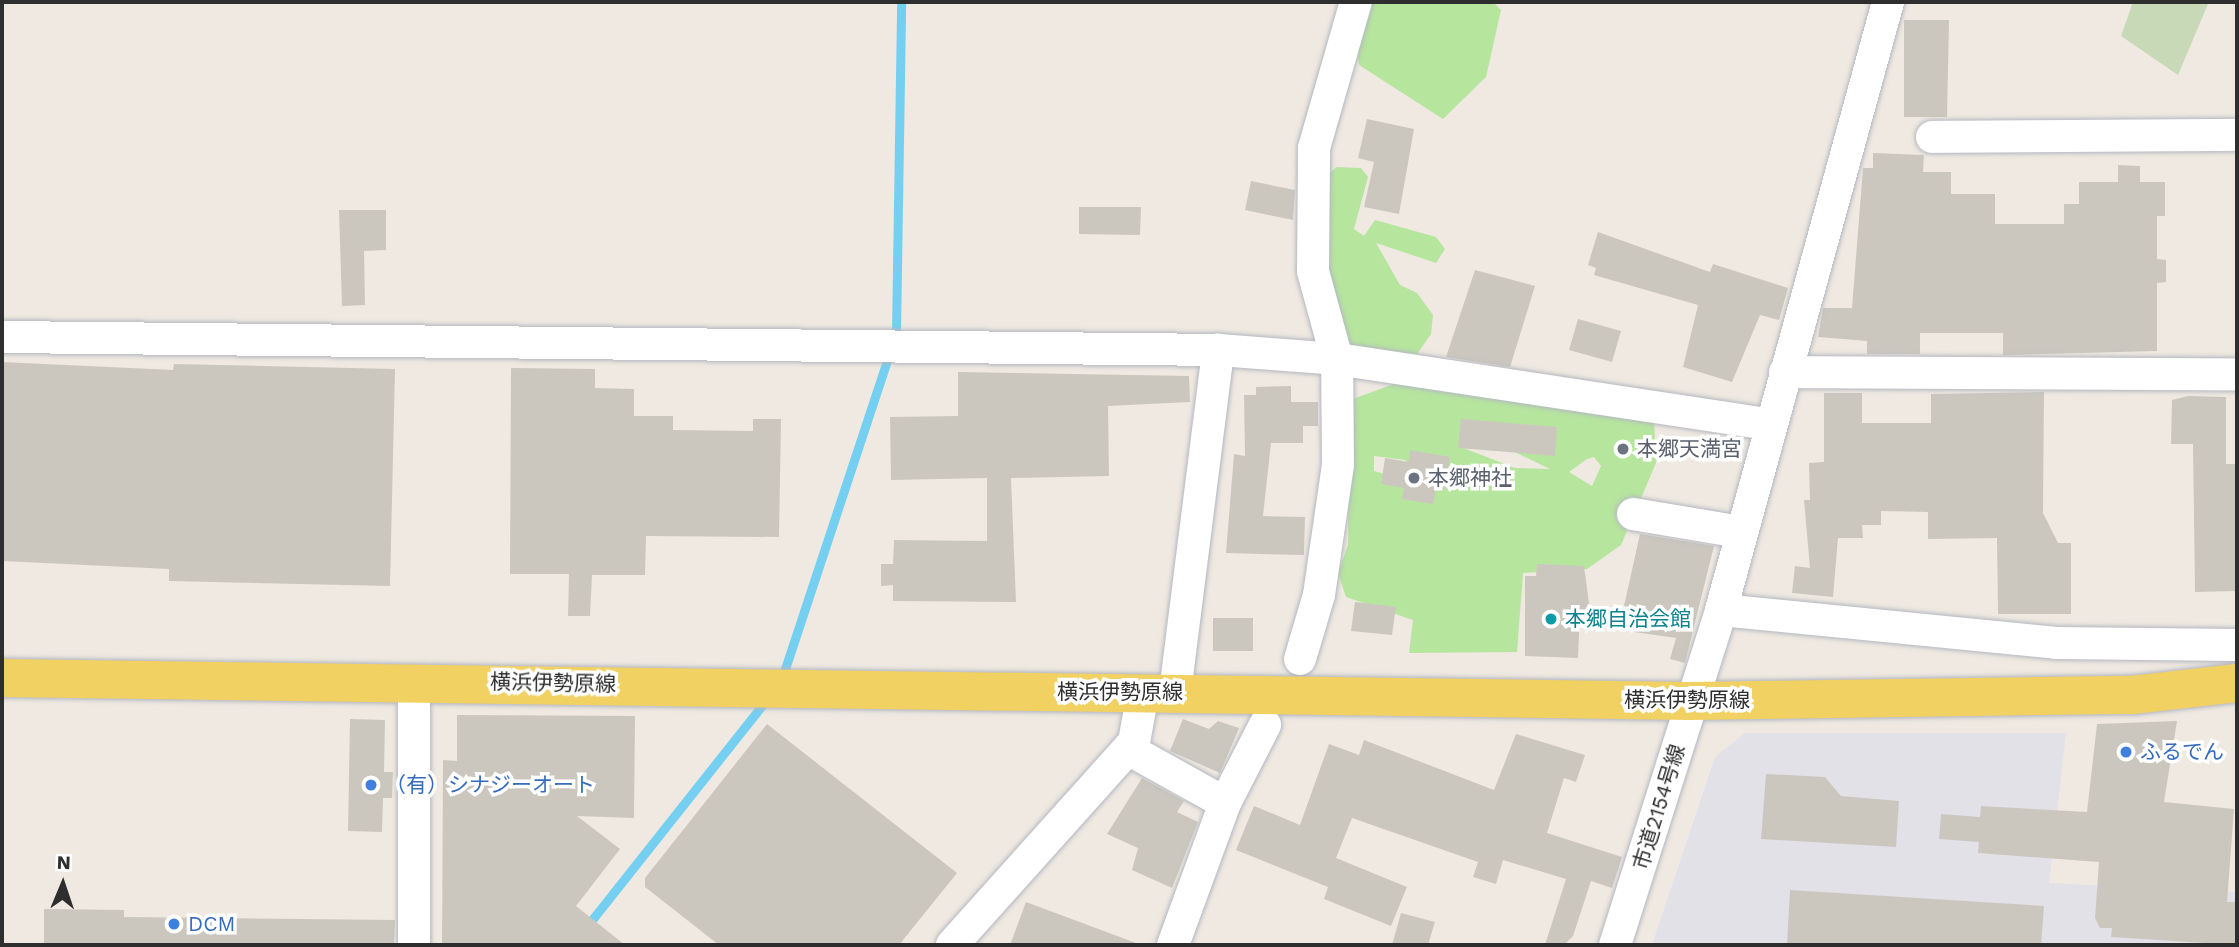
<!DOCTYPE html>
<meta charset="utf-8">
<style>
body{margin:0}
#map{position:relative;width:2239px;height:947px;overflow:hidden;background:#efe9e1;font-family:"Work Sans","Noto Sans JP",sans-serif}
div>[style]{position:absolute}
[style*='--x']{left:calc(var(--x)*1px);top:calc(var(--y)*1px);width:calc(var(--w)*1px);rotate:calc(var(--a)*1deg)}
.industrial>*{inset:0;background:#e3e1e8}
.green>*{inset:0;background:#b6e59e}
.cemetery>*{inset:0;background:#c8d9b8}
.stream>*{height:9px;margin:-4.5px;padding:0 4.5px;transform-origin:4.5px;border-radius:4.5px;background:#75cff0}
.building>*{inset:0;background:#cbc7bf}
.roads{filter:drop-shadow(0 0 2px #b4b7c1) drop-shadow(0 0 2px #b4b7c1)}
.minor>*{height:32px;margin:-16px;padding:0 16px;transform-origin:16px;border-radius:16px;background:#fff}
.major>*{height:38px;margin:-19px;padding:0 19px;transform-origin:19px;border-radius:19px;background:#f2d163}
.dots>*{width:19px;height:19px;translate:-50% -50%;box-sizing:border-box;border:4px solid #fff;border-radius:50%}
span{translate:-50% -50%;white-space:nowrap;text-align:center;line-height:1.15;-webkit-text-stroke:7px #fff;paint-order:stroke}
.worship-label{font-size:21px;color:#5b616d}
.left{translate:0 -50%;text-align:left}
.culture-label{font-size:21px;color:#0d838f}
.street-label{font-size:21px;color:#2e2e2e}
.shop-label{font-size:21px;color:#366cbe}
.frame{position:absolute;inset:0;border:4px solid #2e2e2e;pointer-events:none}
.north{position:absolute;left:28px;top:849px;width:70px;height:70px;-webkit-text-stroke:5px #fff;paint-order:stroke;rotate:2deg;font-size:19px;font-weight:700;line-height:28px;text-align:center;color:#2e2e2e}
.north::after{content:'';display:block;margin:auto;width:24px;height:32px;background:#2e2e2e;clip-path:polygon(50% 0,100% 100%,50% 72%,0 100%)}
</style>
<div id="map">
<div class="industrial">
<i style="clip-path:polygon(1745px 733px,2066px 733px,2049px 883px,2237px 892px,2237px 945px,1652px 945px,1715px 757px)"></i>
</div>
<div class="green">
<i style="clip-path:polygon(1365px 2px,1493px 2px,1501px 10px,1486px 77px,1443px 119px,1359px 65px,1355px 37px)"></i>
<i style="clip-path:polygon(1337px 167px,1361px 168px,1368px 177px,1354px 229px,1364px 236px,1375px 220px,1436px 237px,1445px 249px,1436px 263px,1376px 243px,1400px 285px,1417px 293px,1433px 315px,1431px 334px,1415px 357px,1348px 361px,1328px 315px,1327px 175px)"></i>
<i style="clip-path:polygon(evenodd,1402px 381px,1654px 419px,1656px 463px,1621px 545px,1587px 569px,1523px 573px,1517px 652px,1409px 653px,1413px 620px,1346px 597px,1338px 573px,1348px 545px,1350px 400px,1402px 381px,1461px 447px,1504px 447px,1550px 469px,1515px 468px,1461px 447px,1402px 381px,1374px 456px,1405px 460px,1437px 489px,1374px 471px,1374px 456px,1402px 381px,1587px 459px,1594px 457px,1601px 466px,1592px 486px,1569px 472px,1587px 459px)"></i>
</div>
<div class="cemetery">
<i style="clip-path:polygon(2133px 2px,2208px 4px,2178px 75px,2121px 36px)"></i>
</div>
<div class="stream">
<i style="--x:896;--y:332;--w:330;--a:-89.1"></i>
<i style="--x:781;--y:681;--w:338;--a:-71.7"></i>
<i style="--x:572;--y:945;--w:313;--a:-51.6"></i>
</div>
<div class="building">
<i style="clip-path:polygon(1904px 20px,1949px 20px,1947px 117px,1904px 117px)"></i>
<i style="clip-path:polygon(1367px 119px,1414px 129px,1399px 214px,1364px 207px,1374px 162px,1358px 158px)"></i>
<i style="clip-path:polygon(1873px 153px,1924px 155px,1923px 172px,1951px 172px,1951px 194px,1995px 194px,1995px 224px,2064px 224px,2064px 204px,2079px 204px,2079px 182px,2118px 182px,2118px 165px,2140px 166px,2140px 182px,2165px 182px,2165px 216px,2157px 216px,2157px 259px,2166px 260px,2166px 282px,2157px 283px,2157px 351px,2003px 355px,2003px 333px,1920px 333px,1920px 354px,1867px 354px,1867px 341px,1818px 337px,1823px 308px,1852px 308px,1863px 168px,1873px 168px)"></i>
<i style="clip-path:polygon(1251px 181px,1295px 190px,1293px 220px,1245px 210px)"></i>
<i style="clip-path:polygon(1079px 207px,1141px 207px,1140px 235px,1079px 234px)"></i>
<i style="clip-path:polygon(339px 210px,386px 210px,386px 250px,364px 251px,365px 305px,342px 306px)"></i>
<i style="clip-path:polygon(1598px 232px,1710px 272px,1713px 264px,1788px 288px,1779px 320px,1760px 315px,1732px 382px,1683px 367px,1698px 305px,1594px 275px,1596px 268px,1588px 265px)"></i>
<i style="clip-path:polygon(1475px 270px,1535px 286px,1510px 367px,1446px 357px)"></i>
<i style="clip-path:polygon(1578px 319px,1621px 331px,1612px 362px,1569px 350px)"></i>
<i style="clip-path:polygon(2px 362px,173px 370px,174px 364px,395px 369px,390px 586px,169px 581px,169px 569px,2px 561px)"></i>
<i style="clip-path:polygon(511px 368px,595px 369px,595px 388px,634px 389px,634px 416px,673px 416px,673px 430px,753px 431px,753px 419px,781px 419px,779px 537px,646px 536px,645px 575px,592px 575px,590px 616px,568px 616px,569px 574px,510px 574px)"></i>
<i style="clip-path:polygon(958px 372px,1189px 376px,1190px 402px,1108px 406px,1109px 476px,1011px 478px,1016px 602px,893px 601px,893px 585px,881px 586px,881px 564px,893px 564px,894px 540px,987px 541px,987px 478px,891px 480px,890px 417px,958px 416px)"></i>
<i style="clip-path:polygon(1291px 386px,1291px 402px,1318px 402px,1318px 426px,1303px 426px,1303px 443px,1271px 443px,1263px 516px,1305px 517px,1304px 555px,1226px 553px,1234px 454px,1245px 456px,1244px 395px,1256px 395px,1256px 387px)"></i>
<i style="clip-path:polygon(2044px 392px,2043px 513px,2058px 543px,2071px 543px,2071px 614px,1998px 614px,1997px 538px,1928px 539px,1928px 512px,1881px 511px,1881px 525px,1862px 525px,1863px 538px,1838px 538px,1833px 597px,1792px 593px,1795px 566px,1810px 568px,1804px 500px,1810px 500px,1809px 463px,1824px 462px,1824px 393px,1862px 393px,1862px 423px,1931px 423px,1931px 394px)"></i>
<i style="clip-path:polygon(2188px 396px,2226px 397px,2226px 464px,2236px 464px,2237px 478px,2237px 591px,2195px 592px,2193px 444px,2171px 444px,2172px 400px)"></i>
<i style="clip-path:polygon(1461px 419px,1557px 427px,1555px 456px,1458px 448px)"></i>
<i style="clip-path:polygon(1410px 450px,1450px 457px,1444px 491px,1436px 489px,1433px 504px,1402px 499px,1404px 488px,1381px 484px,1385px 458px,1409px 462px)"></i>
<i style="clip-path:polygon(1640px 534px,1714px 546px,1685px 663px,1670px 659px,1676px 638px,1634px 632px,1638px 608px,1624px 606px)"></i>
<i style="clip-path:polygon(1537px 564px,1584px 566px,1590px 611px,1580px 610px,1578px 658px,1525px 656px,1525px 576px,1536px 576px)"></i>
<i style="clip-path:polygon(1355px 602px,1396px 607px,1392px 635px,1351px 631px)"></i>
<i style="clip-path:polygon(1213px 618px,1253px 618px,1253px 651px,1213px 651px)"></i>
<i style="clip-path:polygon(457px 715px,635px 716px,634px 818px,577px 816px,620px 849px,576px 906px,625px 945px,442px 944px,443px 760px,457px 761px)"></i>
<i style="clip-path:polygon(350px 719px,385px 720px,384px 772px,393px 772px,392px 798px,383px 798px,382px 832px,348px 831px)"></i>
<i style="clip-path:polygon(1183px 719px,1209px 729px,1218px 721px,1239px 728px,1220px 773px,1170px 751px)"></i>
<i style="clip-path:polygon(2177px 721px,2164px 802px,2234px 809px,2227px 902px,2237px 902px,2237px 945px,2111px 937px,2112px 928px,2100px 928px,2095px 918px,2099px 862px,1978px 853px,1979px 842px,1939px 839px,1941px 814px,1980px 817px,1981px 806px,2087px 812px,2097px 724px)"></i>
<i style="clip-path:polygon(767px 724px,957px 873px,899px 945px,719px 945px,645px 887px,645px 878px)"></i>
<i style="clip-path:polygon(1516px 734px,1585px 755px,1576px 782px,1564px 778px,1547px 833px,1622px 857px,1612px 888px,1591px 881px,1573px 936px,1564px 945px,1545px 945px,1566px 879px,1503px 860px,1496px 884px,1473px 877px,1478px 862px,1352px 818px,1336px 858px,1407px 887px,1391px 926px,1324px 899px,1328px 887px,1236px 850px,1254px 806px,1300px 825px,1329px 744px,1359px 755px,1364px 740px,1494px 790px)"></i>
<i style="clip-path:polygon(1766px 774px,1825px 777px,1841px 796px,1899px 801px,1896px 847px,1761px 839px)"></i>
<i style="clip-path:polygon(1142px 778px,1184px 801px,1177px 812px,1198px 822px,1172px 888px,1132px 870px,1138px 848px,1107px 834px)"></i>
<i style="clip-path:polygon(1790px 890px,2044px 906px,2041px 945px,1787px 945px)"></i>
<i style="clip-path:polygon(1026px 902px,1136px 943px,1136px 945px,1010px 945px)"></i>
<i style="clip-path:polygon(44px 909px,124px 910px,124px 917px,395px 920px,394px 945px,44px 945px)"></i>
<i style="clip-path:polygon(1401px 913px,1435px 922px,1428px 945px,1392px 945px)"></i>
</div>
<div class="roads">
<div class="minor">
<i style="--x:1932;--y:137;--w:305;--a:-0.4"></i>
<i style="--x:2;--y:337;--w:1216;--a:0.61"></i>
<i style="--x:1218;--y:350;--w:119;--a:4.3"></i>
<i style="--x:1337;--y:359;--w:439;--a:8.6"></i>
<i style="--x:1785;--y:372;--w:452;--a:0.3"></i>
<i style="--x:1633;--y:514;--w:109;--a:9.5"></i>
<i style="--x:1721;--y:610;--w:337;--a:5.6"></i>
<i style="--x:2056;--y:643;--w:181;--a:0.6"></i>
<i style="--x:1300;--y:659;--w:67;--a:-73.5"></i>
<i style="--x:1319;--y:595;--w:131;--a:-81.7"></i>
<i style="--x:1338;--y:465;--w:106;--a:-90.5"></i>
<i style="--x:1337;--y:359;--w:91;--a:-105.3"></i>
<i style="--x:1313;--y:271;--w:123;--a:-89.5"></i>
<i style="--x:1314;--y:148;--w:152;--a:-74"></i>
<i style="--x:1175;--y:692;--w:345;--a:-82.8"></i>
<i style="--x:1128;--y:749;--w:111;--a:29.1"></i>
<i style="--x:414;--y:945;--w:264;--a:-90"></i>
<i style="--x:952;--y:945;--w:273;--a:-48.1"></i>
<i style="--x:1134;--y:742;--w:50;--a:-79.6"></i>
<i style="--x:1173;--y:945;--w:151;--a:-69.9"></i>
<i style="--x:1225;--y:803;--w:88;--a:-62.9"></i>
<i style="--x:1615;--y:945;--w:351;--a:-72.4"></i>
<i style="--x:1721;--y:610;--w:631;--a:-74.64"></i>
</div>
<div class="major">
<i style="--x:2;--y:678;--w:1687;--a:0.78"></i>
<i style="--x:1689;--y:701;--w:443;--a:-0.8"></i>
<i style="--x:2132;--y:695;--w:106;--a:-6.5"></i>
</div>
</div>
<div class="dots">
<i style="left:1623px;top:449px;background:#6b7280"></i>
<i style="left:1414px;top:478px;background:#6b7280"></i>
<i style="left:1551px;top:619px;background:#0f9aa8"></i>
<i style="left:2126px;top:752px;background:#3f7fe0"></i>
<i style="left:371px;top:785px;background:#3f7fe0"></i>
<i style="left:174px;top:924px;background:#3f7fe0"></i>
</div>
<div class="worship-label">
<span class="left" style="left:1637px;top:449px">本郷天満宮</span>
<span class="left" style="left:1428px;top:478px">本郷神社</span>
</div>
<div class="culture-label">
<span class="left" style="left:1565px;top:619px">本郷自治会館</span>
</div>
<div class="street-label">
<span style="left:553px;top:683px;rotate:1deg">横浜伊勢原線</span>
<span style="left:1120px;top:692px">横浜伊勢原線</span>
<span style="left:1687px;top:700px">横浜伊勢原線</span>
<span style="left:1659px;top:807px;rotate:-73deg">市道2154号線</span>
</div>
<div class="shop-label">
<span class="left" style="left:2140px;top:752px">ふるでん</span>
<span class="left" style="left:385px;top:785px">（有）シナジーオート</span>
<span class="left" style="left:188px;top:924px">DCM</span>
</div>
<div class="frame"></div>
<div class="north">N</div>
</div>
